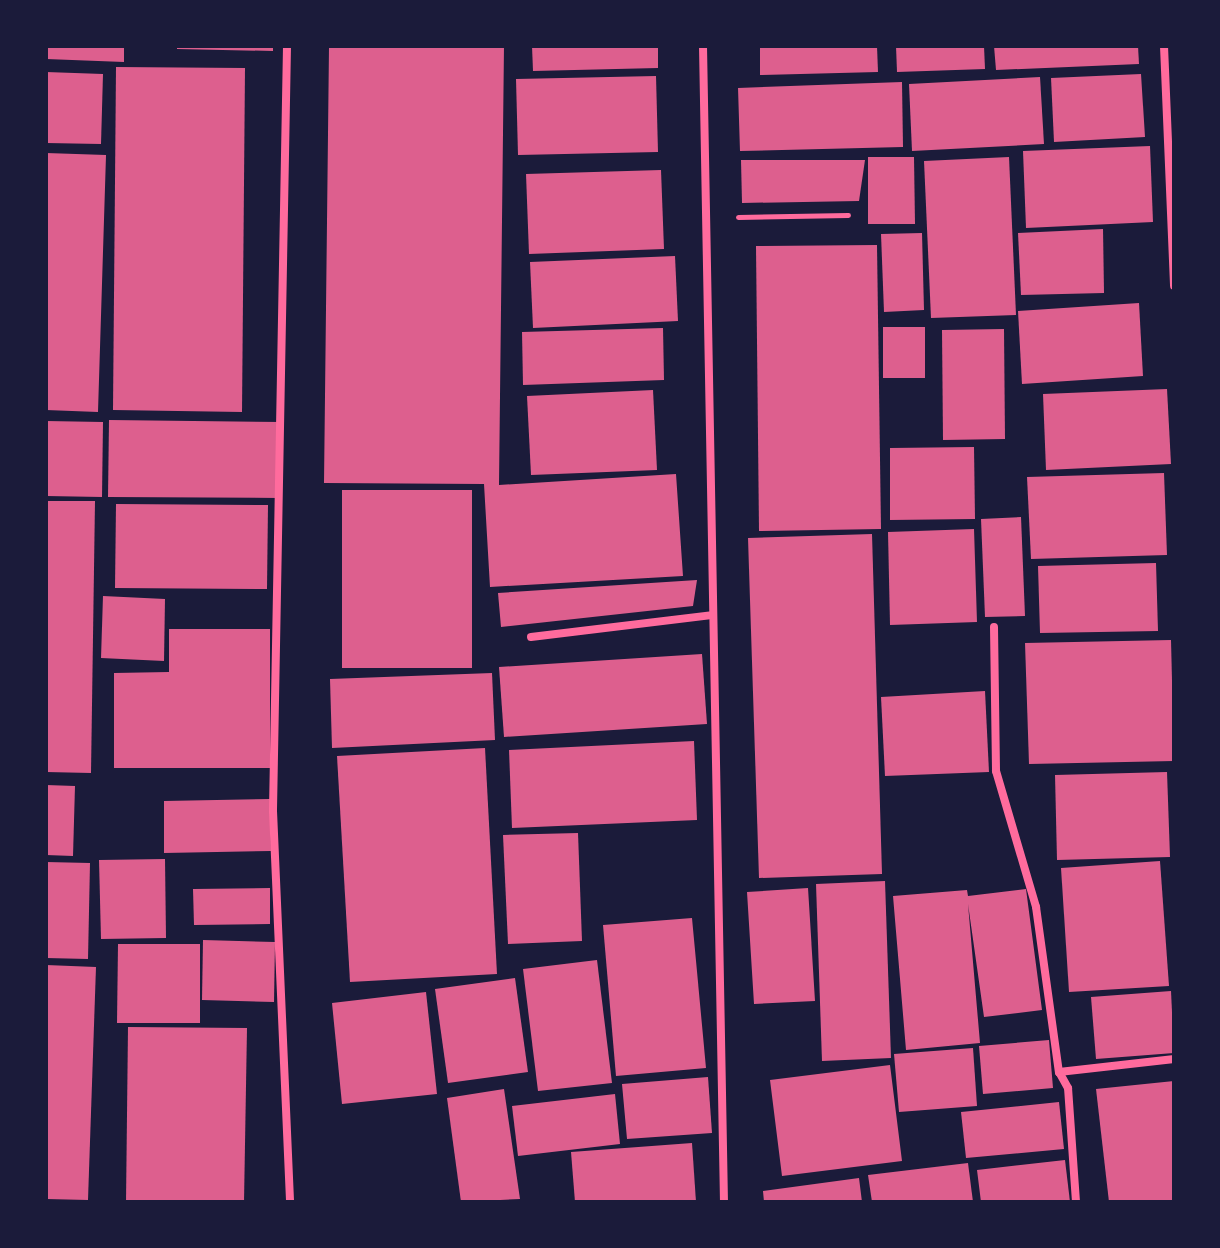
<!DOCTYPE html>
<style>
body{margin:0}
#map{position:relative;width:1220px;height:1248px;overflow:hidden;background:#1b1b3a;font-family:Mulish,sans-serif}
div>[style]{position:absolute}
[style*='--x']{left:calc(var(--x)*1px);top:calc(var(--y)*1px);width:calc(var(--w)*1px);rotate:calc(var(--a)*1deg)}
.building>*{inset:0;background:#dd5f8e}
.path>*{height:5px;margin:-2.5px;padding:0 2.5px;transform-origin:2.5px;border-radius:2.5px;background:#ff6b9d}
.minor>*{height:8px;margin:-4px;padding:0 4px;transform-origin:4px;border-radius:4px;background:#ff6b9d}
span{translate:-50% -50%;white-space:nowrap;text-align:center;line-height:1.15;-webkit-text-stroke:8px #1b1b3a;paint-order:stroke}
.frame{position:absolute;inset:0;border:48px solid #1b1b3a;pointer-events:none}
</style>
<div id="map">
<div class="building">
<i style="clip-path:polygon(46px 46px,124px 46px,124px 62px,46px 59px)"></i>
<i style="clip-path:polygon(177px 46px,273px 46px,273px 51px,177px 49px)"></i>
<i style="clip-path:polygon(329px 46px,504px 46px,499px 485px,676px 474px,683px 576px,490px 587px,484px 484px,324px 483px)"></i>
<i style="clip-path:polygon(532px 46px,658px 46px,658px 68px,533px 71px)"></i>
<i style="clip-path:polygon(760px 46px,877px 46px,878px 72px,760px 75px)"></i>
<i style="clip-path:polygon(896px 46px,984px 46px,985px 69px,897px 72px)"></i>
<i style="clip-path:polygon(994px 46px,1138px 46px,1139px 64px,996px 70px)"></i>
<i style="clip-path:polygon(116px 67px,245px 68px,242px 412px,113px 410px)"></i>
<i style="clip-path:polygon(46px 72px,103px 74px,101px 144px,46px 143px)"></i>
<i style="clip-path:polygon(1141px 74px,1145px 137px,1054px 142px,1051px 78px)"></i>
<i style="clip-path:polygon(656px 76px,658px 152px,518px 155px,516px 79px)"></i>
<i style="clip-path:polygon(1040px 77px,1044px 144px,912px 151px,909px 84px)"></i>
<i style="clip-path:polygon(902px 82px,903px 147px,740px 151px,738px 88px)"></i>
<i style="clip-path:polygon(1150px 146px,1153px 222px,1026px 228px,1023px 151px)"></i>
<i style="clip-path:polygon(46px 153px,106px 155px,98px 412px,46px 410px)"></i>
<i style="clip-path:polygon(868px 157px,914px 157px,915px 224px,868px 224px)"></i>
<i style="clip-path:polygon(1009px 157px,1016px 315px,931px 318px,924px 161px)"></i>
<i style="clip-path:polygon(741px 160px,865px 160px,859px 201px,742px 203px)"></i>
<i style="clip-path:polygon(661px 170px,664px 249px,529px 254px,526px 174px)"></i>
<i style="clip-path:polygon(1103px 229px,1104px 293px,1021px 295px,1018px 233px)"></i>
<i style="clip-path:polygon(922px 233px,924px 310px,884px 312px,881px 234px)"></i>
<i style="clip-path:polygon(877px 245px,881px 529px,759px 531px,756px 246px)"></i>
<i style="clip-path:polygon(675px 256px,678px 321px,533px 328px,530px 262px)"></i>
<i style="clip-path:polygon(1139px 303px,1143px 376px,1022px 384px,1018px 311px)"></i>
<i style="clip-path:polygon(883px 327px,925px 327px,925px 378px,883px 378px)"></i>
<i style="clip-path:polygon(663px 328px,664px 380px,523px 385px,522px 332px)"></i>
<i style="clip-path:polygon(1004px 329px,1005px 439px,943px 440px,942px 330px)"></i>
<i style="clip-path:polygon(1167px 389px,1171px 464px,1046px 470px,1043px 394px)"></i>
<i style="clip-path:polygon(653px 390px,657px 470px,531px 475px,527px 396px)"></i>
<i style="clip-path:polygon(109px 420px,281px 422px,280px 498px,108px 497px)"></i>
<i style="clip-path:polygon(46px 421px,103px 422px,102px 497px,46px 496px)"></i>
<i style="clip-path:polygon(974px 447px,975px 519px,890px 520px,890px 448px)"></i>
<i style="clip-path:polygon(1164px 473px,1167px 555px,1031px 559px,1027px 477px)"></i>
<i style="clip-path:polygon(342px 490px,472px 490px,472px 668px,342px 668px)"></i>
<i style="clip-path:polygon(46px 501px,95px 501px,91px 773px,46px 772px)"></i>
<i style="clip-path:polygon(116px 504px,268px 505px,267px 589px,115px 588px)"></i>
<i style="clip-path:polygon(1021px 517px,1025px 616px,985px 617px,981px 519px)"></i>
<i style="clip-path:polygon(974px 529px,977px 622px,890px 625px,888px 532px)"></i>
<i style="clip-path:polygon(872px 534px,882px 874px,759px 878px,748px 538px)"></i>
<i style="clip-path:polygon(1156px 563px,1158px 631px,1040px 633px,1038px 566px)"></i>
<i style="clip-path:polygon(697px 580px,693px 606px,501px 627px,498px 593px)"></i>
<i style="clip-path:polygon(103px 596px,165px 599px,164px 661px,101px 658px)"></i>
<i style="clip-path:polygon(169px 629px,270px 629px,270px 768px,114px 768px,114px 673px,169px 672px)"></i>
<i style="clip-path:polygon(1171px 640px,1174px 761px,1029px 764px,1025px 643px)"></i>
<i style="clip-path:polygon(702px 654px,707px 724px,504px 737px,499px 667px)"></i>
<i style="clip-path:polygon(492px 673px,495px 740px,332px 748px,330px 679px)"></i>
<i style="clip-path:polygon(985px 691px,989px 772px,885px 776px,881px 697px)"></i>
<i style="clip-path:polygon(694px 741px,697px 820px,512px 828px,509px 750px)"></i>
<i style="clip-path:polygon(485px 748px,497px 974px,350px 982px,337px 756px)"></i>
<i style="clip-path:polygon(1167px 772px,1170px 857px,1057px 860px,1055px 775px)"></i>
<i style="clip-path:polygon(46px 785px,75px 786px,73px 856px,46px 855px)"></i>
<i style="clip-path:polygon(270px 799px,271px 851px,164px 853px,164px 801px)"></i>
<i style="clip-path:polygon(578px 833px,582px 941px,508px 944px,503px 835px)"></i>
<i style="clip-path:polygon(165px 859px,166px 938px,101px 939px,99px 860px)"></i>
<i style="clip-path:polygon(1160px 861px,1169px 986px,1069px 992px,1061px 868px)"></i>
<i style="clip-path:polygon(46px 862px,90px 863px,88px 959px,46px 958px)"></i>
<i style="clip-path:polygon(885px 881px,891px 1058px,822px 1061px,816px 884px)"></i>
<i style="clip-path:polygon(270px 888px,270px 924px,194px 925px,193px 889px)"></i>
<i style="clip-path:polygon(808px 888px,815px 1001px,754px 1004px,747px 892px)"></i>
<i style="clip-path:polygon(1026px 889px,1042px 1010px,984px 1017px,968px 904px,980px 1043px,906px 1050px,893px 896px,967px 890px,968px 896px)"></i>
<i style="clip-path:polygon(692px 918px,706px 1068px,616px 1076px,603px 925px)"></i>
<i style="clip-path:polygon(203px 940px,275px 942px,274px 1002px,202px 1000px)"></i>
<i style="clip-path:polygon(118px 944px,200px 944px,200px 1023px,117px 1023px)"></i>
<i style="clip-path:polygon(597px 960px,612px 1083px,538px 1091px,523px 969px)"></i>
<i style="clip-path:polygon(46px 965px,96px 967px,88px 1200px,46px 1199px)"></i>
<i style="clip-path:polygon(515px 978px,528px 1072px,448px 1083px,435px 989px)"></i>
<i style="clip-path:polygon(1171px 991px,1174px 1053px,1096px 1059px,1091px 997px)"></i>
<i style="clip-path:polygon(426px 992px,437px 1094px,342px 1104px,332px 1003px)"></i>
<i style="clip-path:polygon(128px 1027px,247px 1028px,244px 1202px,126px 1202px)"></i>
<i style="clip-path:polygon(1049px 1040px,1053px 1088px,983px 1094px,979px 1046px)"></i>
<i style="clip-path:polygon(973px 1048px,977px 1106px,899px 1112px,894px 1054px)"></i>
<i style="clip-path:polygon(890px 1065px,902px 1161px,782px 1176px,770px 1080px)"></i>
<i style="clip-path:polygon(708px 1077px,712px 1133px,627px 1139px,622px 1084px)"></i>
<i style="clip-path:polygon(1174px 1081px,1174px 1202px,1109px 1202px,1096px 1089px)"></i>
<i style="clip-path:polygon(504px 1089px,520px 1199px,461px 1202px,447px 1098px)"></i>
<i style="clip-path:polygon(615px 1094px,620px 1144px,518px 1156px,512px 1106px)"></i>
<i style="clip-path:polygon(1059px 1102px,1064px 1149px,966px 1158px,961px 1112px)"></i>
<i style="clip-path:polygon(692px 1143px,696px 1202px,575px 1202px,571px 1152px)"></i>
<i style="clip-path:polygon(1065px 1160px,1070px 1202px,981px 1202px,977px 1170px)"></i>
<i style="clip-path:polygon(968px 1163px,973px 1202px,872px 1202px,868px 1175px)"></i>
<i style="clip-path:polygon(859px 1178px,862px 1202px,764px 1202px,763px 1191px)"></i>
</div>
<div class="path">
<i style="--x:738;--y:217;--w:110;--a:-1"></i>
</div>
<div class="minor">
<i style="--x:287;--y:46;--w:765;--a:91.05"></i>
<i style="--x:273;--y:811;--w:391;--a:87.5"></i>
<i style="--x:703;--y:46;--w:1156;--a:88.96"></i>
<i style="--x:1164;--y:46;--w:240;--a:87.6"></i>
<i style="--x:994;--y:627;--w:144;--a:89.2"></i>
<i style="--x:996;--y:771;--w:142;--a:73.6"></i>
<i style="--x:1036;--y:907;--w:167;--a:82.1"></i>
<i style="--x:531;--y:637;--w:182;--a:-6.9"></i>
<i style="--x:1076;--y:1202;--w:114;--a:-94"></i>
<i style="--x:1068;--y:1088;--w:18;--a:-119"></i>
<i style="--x:1059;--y:1072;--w:116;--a:-6.4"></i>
</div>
<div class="frame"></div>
</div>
